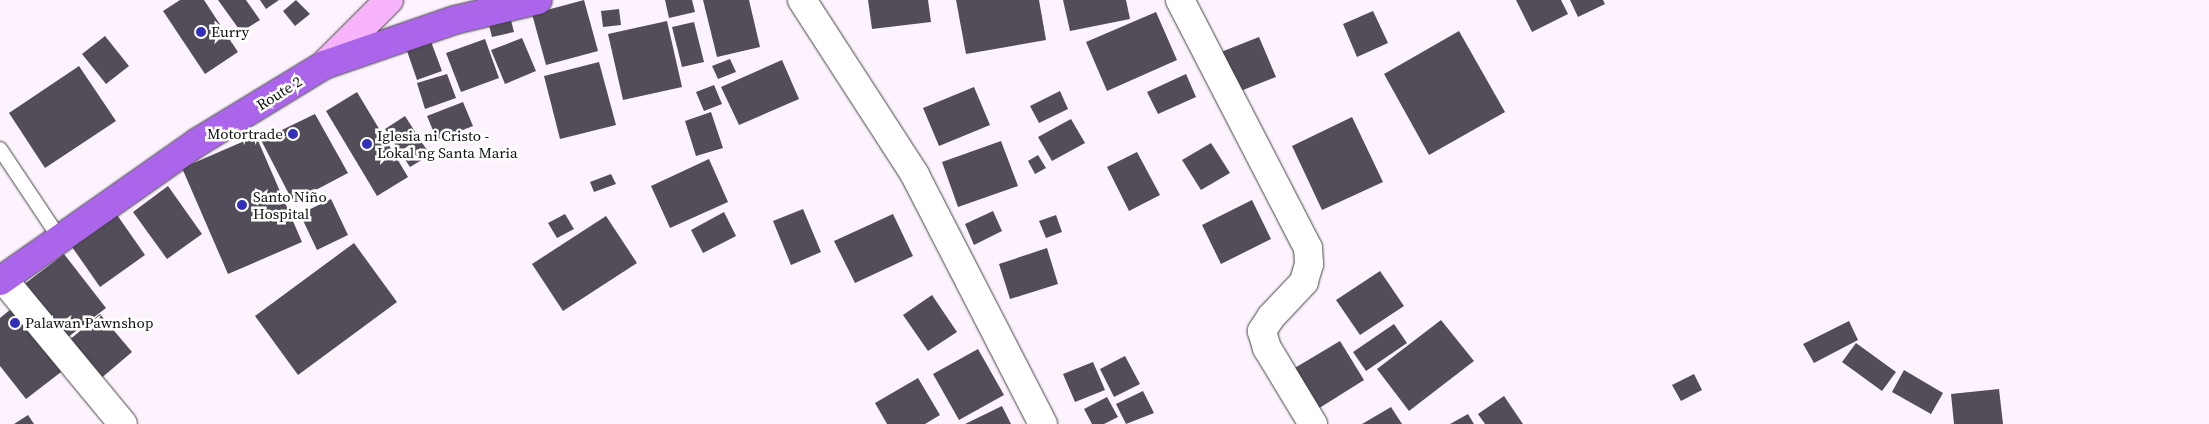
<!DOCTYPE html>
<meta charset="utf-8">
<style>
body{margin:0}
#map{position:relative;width:2209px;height:424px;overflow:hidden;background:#fdf3fe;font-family:"Source Serif 4",serif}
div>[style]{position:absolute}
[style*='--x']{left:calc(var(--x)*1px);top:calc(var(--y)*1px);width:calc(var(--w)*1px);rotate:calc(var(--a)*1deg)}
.building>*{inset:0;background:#524d58}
.roads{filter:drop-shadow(0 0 1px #434343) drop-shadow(0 0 1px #434343)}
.lane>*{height:14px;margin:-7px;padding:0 7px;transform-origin:7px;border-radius:7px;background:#fff}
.street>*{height:28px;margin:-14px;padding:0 14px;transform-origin:14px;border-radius:14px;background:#fff}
.secondary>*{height:28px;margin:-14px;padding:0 14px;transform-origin:14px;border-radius:14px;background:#f6b3f9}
.highway>*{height:28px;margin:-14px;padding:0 14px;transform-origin:14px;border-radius:14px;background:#aa65ea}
.dots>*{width:14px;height:14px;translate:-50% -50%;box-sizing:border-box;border:2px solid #fff;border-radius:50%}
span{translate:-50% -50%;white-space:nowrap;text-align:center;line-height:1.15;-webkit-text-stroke:5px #fff;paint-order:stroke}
.poi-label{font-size:15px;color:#101010}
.left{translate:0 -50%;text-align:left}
.right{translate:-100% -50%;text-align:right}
.street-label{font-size:15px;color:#101010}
</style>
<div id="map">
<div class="building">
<i style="clip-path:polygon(180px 0,204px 0,238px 52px,205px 74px,163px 11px)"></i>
<i style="clip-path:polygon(218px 0,246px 0,260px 20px,241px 32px)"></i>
<i style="clip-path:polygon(260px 0,279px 0,266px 9px)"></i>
<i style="clip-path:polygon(296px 0,310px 14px,295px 26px,283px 11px)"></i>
<i style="clip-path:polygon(584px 0,598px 51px,546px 65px,532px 14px)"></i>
<i style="clip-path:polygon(665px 0,692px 0,695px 12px,669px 18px)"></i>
<i style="clip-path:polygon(703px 0,749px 0,760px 47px,717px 57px)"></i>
<i style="clip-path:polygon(868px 0,928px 0,931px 22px,872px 29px)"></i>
<i style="clip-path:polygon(956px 0,1039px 0,1046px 40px,966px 54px)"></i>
<i style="clip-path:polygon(1063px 0,1126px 0,1130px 19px,1070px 31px)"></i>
<i style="clip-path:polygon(1516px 0,1561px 0,1568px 14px,1532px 32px)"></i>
<i style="clip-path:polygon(1570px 0,1603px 0,1605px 4px,1578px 17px)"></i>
<i style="clip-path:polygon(619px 9px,621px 25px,603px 27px,601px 11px)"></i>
<i style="clip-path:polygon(1373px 11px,1388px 43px,1357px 57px,1343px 24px)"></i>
<i style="clip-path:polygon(1156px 12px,1177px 60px,1107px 91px,1086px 42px)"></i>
<i style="clip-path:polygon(511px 20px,514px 32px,492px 37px,489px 25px)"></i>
<i style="clip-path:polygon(667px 21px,682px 87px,623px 100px,608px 34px)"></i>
<i style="clip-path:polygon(694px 22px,704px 62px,682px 67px,672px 27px)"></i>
<i style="clip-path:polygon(1459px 31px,1505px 112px,1429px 155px,1384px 74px)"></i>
<i style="clip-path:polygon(105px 36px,129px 66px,106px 84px,82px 54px)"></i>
<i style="clip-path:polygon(1259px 37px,1276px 77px,1238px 92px,1221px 52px)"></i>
<i style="clip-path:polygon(522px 38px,536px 71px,505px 84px,491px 50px)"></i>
<i style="clip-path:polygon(430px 39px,442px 71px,417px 80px,406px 48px)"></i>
<i style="clip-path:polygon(485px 39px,499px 78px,461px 92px,446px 53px)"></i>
<i style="clip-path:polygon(730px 59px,736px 72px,718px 79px,712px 66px)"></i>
<i style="clip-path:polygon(782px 60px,799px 99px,739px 125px,721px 87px)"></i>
<i style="clip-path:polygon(599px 62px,616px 125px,560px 139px,544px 76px)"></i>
<i style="clip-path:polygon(79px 66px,116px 121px,45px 168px,9px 113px)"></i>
<i style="clip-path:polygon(447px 74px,456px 98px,425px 109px,417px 83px)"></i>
<i style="clip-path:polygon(1186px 74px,1196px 97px,1158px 114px,1147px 92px)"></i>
<i style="clip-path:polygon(714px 85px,722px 104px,704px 111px,696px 92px)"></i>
<i style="clip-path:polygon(974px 87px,990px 125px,939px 146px,923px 108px)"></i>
<i style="clip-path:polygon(1060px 91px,1068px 109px,1039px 123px,1030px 106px)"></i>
<i style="clip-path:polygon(357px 92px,408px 177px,377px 196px,326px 111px)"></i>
<i style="clip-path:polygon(463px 102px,473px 126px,437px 140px,427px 116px)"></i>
<i style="clip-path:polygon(711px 112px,723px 148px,696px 156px,685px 121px)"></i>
<i style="clip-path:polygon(315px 114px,348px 173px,293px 202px,261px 140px)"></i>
<i style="clip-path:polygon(405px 116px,430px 155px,410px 167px,385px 129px)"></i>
<i style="clip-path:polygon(1352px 117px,1383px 182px,1322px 210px,1292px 146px)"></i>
<i style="clip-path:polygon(1071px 119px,1085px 143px,1052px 161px,1038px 137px)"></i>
<i style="clip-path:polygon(256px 136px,302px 242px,228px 274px,182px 168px)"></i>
<i style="clip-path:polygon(1001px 141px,1018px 186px,958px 207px,942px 162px)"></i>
<i style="clip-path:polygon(1211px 143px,1230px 173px,1201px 190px,1182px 160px)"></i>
<i style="clip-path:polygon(1137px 152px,1160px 195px,1129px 211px,1107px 167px)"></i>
<i style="clip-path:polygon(1038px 155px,1046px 168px,1035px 174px,1028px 161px)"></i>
<i style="clip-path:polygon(709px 159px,728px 202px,670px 228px,651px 186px)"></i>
<i style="clip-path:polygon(611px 174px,616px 184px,594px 192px,590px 182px)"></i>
<i style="clip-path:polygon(168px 186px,202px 234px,167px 259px,133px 212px)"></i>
<i style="clip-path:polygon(331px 199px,348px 235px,317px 250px,300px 214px)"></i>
<i style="clip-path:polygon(1252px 200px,1271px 239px,1221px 264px,1202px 225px)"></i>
<i style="clip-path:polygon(803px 209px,821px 252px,791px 265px,773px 221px)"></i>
<i style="clip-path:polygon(993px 211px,1002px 231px,974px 245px,965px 224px)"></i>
<i style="clip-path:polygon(115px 212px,145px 255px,100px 287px,70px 244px)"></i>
<i style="clip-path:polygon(724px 212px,736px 236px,703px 253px,691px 230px)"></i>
<i style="clip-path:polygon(565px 214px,574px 229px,557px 238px,548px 223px)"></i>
<i style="clip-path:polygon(893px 214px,913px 256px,855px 283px,834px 241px)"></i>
<i style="clip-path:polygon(1056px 215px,1062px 232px,1046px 238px,1039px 221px)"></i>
<i style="clip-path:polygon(606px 216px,637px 263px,563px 311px,532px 264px)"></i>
<i style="clip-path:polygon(354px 243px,397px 302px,298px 375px,255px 316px)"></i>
<i style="clip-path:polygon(1047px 248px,1058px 284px,1010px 299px,999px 264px)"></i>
<i style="clip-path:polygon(64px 254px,106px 308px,59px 344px,18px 289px)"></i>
<i style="clip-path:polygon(1380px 271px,1404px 306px,1360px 335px,1336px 300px)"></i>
<i style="clip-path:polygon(932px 295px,957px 332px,928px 351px,903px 315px)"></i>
<i style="clip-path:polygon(16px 305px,65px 369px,26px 399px,0 366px,0 318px)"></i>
<i style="clip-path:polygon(100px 314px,132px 352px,99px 380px,67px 342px)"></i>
<i style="clip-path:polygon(1441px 320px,1474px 361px,1409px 411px,1377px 369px)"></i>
<i style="clip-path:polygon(1849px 321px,1858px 340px,1814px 363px,1803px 344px)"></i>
<i style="clip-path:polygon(1394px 324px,1407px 343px,1366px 371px,1353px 352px)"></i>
<i style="clip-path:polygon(1340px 341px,1364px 380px,1313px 412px,1288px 372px)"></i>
<i style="clip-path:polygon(1856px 343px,1896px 372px,1882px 391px,1842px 362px)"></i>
<i style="clip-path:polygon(978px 349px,1004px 395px,959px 420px,933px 374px)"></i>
<i style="clip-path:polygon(1125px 356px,1140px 384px,1114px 397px,1100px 369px)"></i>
<i style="clip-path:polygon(1093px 362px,1105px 390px,1075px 402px,1063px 374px)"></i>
<i style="clip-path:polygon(1904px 370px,1943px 393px,1931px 414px,1892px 392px)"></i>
<i style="clip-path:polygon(1694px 374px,1702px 390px,1681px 401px,1672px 385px)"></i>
<i style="clip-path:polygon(918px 378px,940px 415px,925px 424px,887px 424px,875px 403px)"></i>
<i style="clip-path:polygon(1999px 389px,2003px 424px,1954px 424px,1951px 394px)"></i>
<i style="clip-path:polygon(1143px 391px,1154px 413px,1126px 424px,1116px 404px)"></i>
<i style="clip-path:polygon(1504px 396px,1523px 424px,1485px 424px,1478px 414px)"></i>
<i style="clip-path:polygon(1107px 397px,1118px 417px,1104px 424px,1092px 424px,1084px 409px)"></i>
<i style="clip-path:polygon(1002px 406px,1011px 424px,965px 424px)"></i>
<i style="clip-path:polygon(1391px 407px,1402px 424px,1362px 424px)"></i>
<i style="clip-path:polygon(1468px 414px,1474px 424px,1450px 424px)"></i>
<i style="clip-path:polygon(28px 415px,34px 424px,14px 424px)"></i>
</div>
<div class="roads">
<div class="lane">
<i style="--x:0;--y:149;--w:108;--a:56.3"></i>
</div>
<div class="street">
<i style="--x:802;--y:0;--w:208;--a:57.1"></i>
<i style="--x:915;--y:175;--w:280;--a:62.8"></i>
<i style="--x:1180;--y:0;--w:279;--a:62.7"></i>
<i style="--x:1308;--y:248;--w:16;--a:86"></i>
<i style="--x:1309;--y:264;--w:19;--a:106"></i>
<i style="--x:1304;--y:282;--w:48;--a:133.3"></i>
<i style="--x:1271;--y:317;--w:17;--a:123"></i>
<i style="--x:1262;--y:331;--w:18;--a:74"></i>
<i style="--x:1267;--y:348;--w:89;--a:58.8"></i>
<i style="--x:3;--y:279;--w:188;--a:50.4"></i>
</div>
<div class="secondary">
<i style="--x:324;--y:65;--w:92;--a:-45"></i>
</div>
<div class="highway">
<i style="--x:0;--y:281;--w:242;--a:-35.1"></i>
<i style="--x:198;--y:142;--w:148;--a:-31.4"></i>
<i style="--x:324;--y:65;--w:139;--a:-19"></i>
<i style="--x:455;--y:20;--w:85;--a:-13.5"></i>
</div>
</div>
<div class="dots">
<i style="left:201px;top:32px;background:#3230b7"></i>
<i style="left:293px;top:134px;background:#3230b7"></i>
<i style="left:367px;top:144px;background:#3230b7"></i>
<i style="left:242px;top:205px;background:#3230b7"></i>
<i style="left:15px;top:323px;background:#3230b7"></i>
</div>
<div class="poi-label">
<span class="left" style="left:211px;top:32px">Eurry</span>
<span class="right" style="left:283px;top:134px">Motortrade</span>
<span class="left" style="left:377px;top:144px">Iglesia ni Cristo -<br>Lokal ng Santa Maria</span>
<span class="left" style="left:253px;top:205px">Santo Niño<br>Hospital</span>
<span class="left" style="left:25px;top:323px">Palawan Pawnshop</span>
</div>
<div class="street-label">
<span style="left:279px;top:93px;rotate:-32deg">Route 2</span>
</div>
</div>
